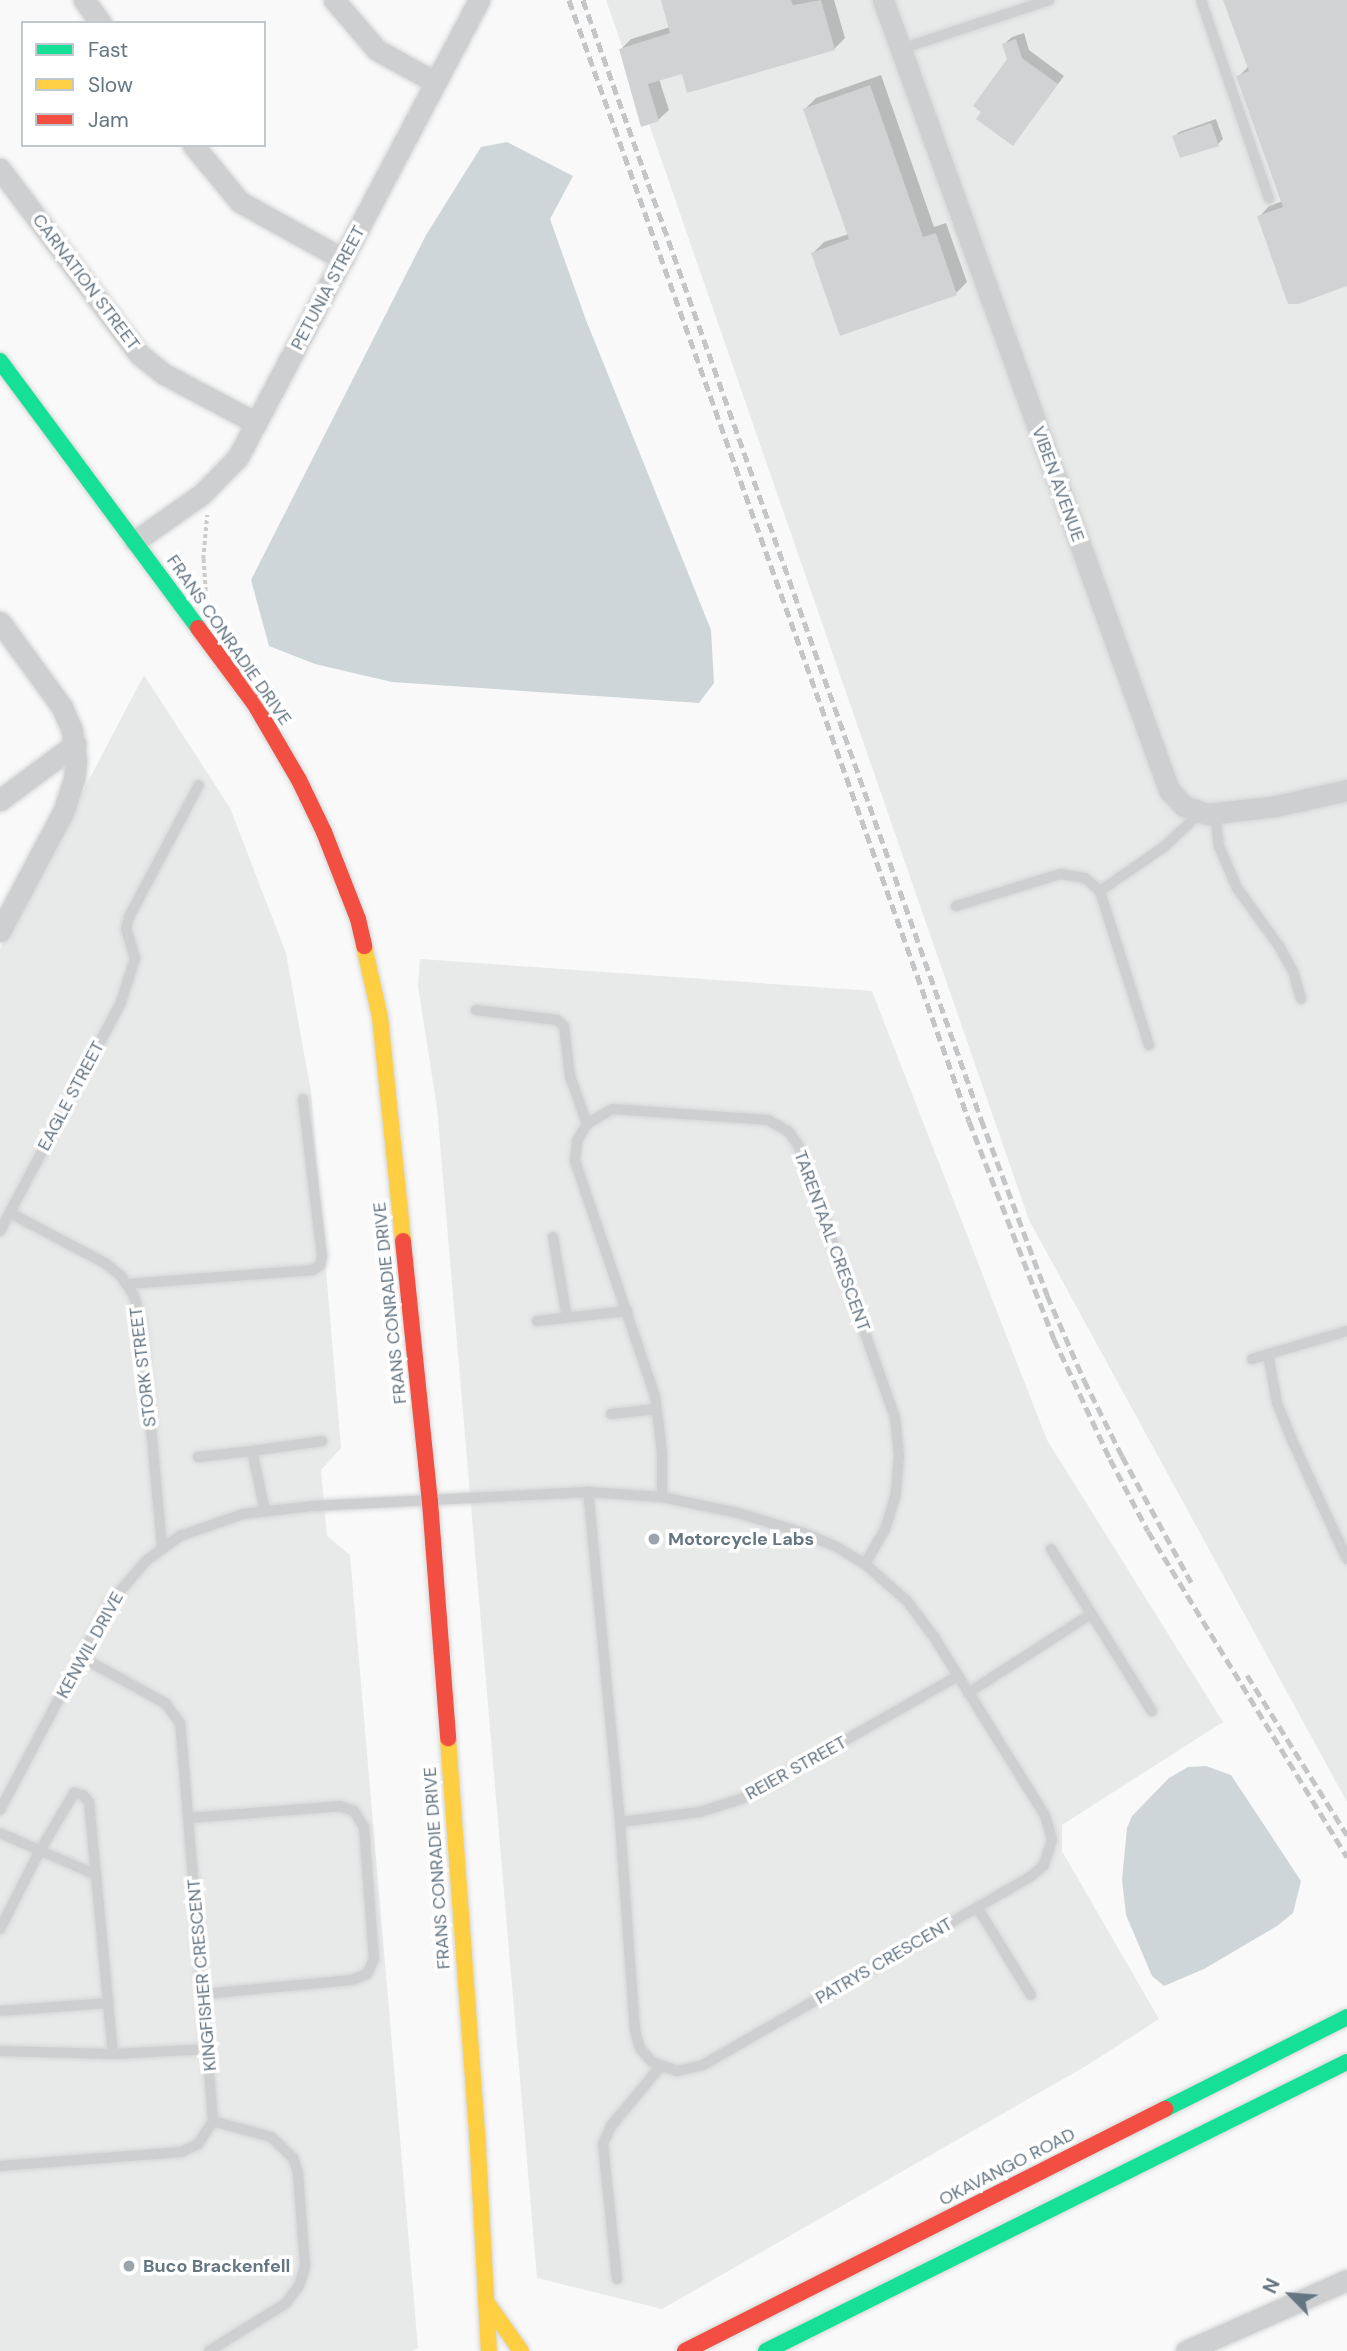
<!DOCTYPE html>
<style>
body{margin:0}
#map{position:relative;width:1347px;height:2351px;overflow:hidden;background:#f9f9f9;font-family:"DM Sans",sans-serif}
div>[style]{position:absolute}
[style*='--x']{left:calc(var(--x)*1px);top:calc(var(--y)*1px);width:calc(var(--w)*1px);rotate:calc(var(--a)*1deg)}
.built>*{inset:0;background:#e8e9e9}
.water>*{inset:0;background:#ced6d9}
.shadow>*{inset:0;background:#0003}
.building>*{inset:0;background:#d0d2d3}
.path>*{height:3.5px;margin-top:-1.75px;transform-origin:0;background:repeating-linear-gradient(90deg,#cbcccd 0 3.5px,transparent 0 7px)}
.roads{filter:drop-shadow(0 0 2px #d5d6d7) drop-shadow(0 0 2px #d5d6d7)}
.lane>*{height:10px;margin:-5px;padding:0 5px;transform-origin:5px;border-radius:5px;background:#cecfd0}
.street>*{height:21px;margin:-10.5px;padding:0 10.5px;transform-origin:10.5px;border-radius:10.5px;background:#cecfd0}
.fast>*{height:16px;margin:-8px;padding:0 8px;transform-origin:8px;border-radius:8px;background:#16e098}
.slow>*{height:16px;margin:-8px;padding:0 8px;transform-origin:8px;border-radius:8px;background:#ffcf43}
.jam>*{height:16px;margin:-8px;padding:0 8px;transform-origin:8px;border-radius:8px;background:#f24e42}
.rail>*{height:5px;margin-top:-2.5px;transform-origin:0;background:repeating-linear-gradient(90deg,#c3c5c6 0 10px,transparent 0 15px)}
.dots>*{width:19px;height:19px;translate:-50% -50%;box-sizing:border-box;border:4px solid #fff;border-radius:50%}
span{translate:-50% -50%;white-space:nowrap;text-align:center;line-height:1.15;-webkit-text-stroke:7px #fff;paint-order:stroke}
.street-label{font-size:18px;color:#657683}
.poi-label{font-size:18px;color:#657683;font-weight:700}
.left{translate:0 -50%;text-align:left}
.legend{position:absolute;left:21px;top:21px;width:245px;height:126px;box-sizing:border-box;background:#fff;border:2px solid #c1c8cd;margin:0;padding:9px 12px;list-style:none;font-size:21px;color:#657683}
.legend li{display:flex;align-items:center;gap:14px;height:35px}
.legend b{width:35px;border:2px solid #c1c8cd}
.north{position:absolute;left:1256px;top:2260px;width:70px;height:70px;-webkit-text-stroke:5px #fff;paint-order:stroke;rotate:295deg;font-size:19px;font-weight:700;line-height:28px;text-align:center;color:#657683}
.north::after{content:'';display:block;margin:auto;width:24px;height:32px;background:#657683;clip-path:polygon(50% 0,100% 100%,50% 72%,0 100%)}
</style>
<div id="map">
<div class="built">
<i style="clip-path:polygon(606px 0,1347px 0,1347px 1802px,1029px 1220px)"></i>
<i style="clip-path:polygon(144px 675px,230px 808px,286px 953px,311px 1092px,341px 1448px,321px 1470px,327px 1536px,350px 1555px,418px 2348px,412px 2351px,0 2351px,0 949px)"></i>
<i style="clip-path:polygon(420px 959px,872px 991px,1047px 1440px,1223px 1722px,1062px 1825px,1062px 1851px,1159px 2019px,1086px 2066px,662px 2309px,537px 2278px,437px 1108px,418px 986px)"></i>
</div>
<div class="water">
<i style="clip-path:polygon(507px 142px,573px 176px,550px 219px,586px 320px,711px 630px,714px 683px,699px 703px,392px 682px,315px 664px,269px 646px,251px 580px,426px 235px,481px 147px)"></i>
<i style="clip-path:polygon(1206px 1766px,1231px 1775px,1301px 1881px,1293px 1913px,1277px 1926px,1204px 1969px,1164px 1986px,1152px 1976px,1126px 1915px,1122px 1880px,1127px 1828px,1132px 1816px,1169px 1778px,1188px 1767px)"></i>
</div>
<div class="shadow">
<i style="clip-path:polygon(663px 0,834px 0,845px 38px,834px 49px,683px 72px,659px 79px,669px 110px,658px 120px,621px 49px,631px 39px,670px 27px)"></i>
<i style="clip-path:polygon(1225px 0,1347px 0,1347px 284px,1259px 217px,1269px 206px,1283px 201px,1238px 77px,1249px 66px)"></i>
<i style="clip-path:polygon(1024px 33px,1029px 50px,1064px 76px,1013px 143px,1009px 60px,1004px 44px,1012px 37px)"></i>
<i style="clip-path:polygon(881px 75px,934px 227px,946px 223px,967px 282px,956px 293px,813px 253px,824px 242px,849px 234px,805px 109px,816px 98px)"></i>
<i style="clip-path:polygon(1216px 119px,1223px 139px,1218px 144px,1174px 137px,1179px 132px)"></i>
</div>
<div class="building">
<i style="clip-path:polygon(661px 0,791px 0,793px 5px,821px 0,835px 50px,687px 93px,682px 74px,648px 84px,659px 121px,641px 127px,619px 49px,670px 33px)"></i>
<i style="clip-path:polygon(1223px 0,1347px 0,1347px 286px,1298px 304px,1288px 304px,1257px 216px,1283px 207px,1236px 76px,1249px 71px)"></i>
<i style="clip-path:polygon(1016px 39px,1022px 58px,1058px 84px,1013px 146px,976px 119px,981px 112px,973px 106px,1007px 59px,1002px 44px)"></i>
<i style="clip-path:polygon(870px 85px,923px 237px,936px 233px,957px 295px,840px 336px,811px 253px,849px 239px,803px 109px)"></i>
<i style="clip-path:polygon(1211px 123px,1219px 146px,1180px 158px,1172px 136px)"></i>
</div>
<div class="path">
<i style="--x:206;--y:598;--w:39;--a:-94"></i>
<i style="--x:203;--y:559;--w:44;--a:-84.8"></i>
</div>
<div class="roads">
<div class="lane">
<i style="--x:1201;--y:0;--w:210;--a:71.1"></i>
<i style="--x:901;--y:49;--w:156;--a:-18.3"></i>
<i style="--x:1215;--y:814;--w:32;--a:83"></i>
<i style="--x:1219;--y:846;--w:46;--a:66.8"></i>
<i style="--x:1237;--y:888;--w:72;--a:54.1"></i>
<i style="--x:1279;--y:946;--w:29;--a:61"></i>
<i style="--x:1293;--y:971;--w:29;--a:74"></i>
<i style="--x:956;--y:906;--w:109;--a:-17.1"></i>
<i style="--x:1060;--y:874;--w:25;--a:9"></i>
<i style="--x:1085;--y:878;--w:20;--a:41"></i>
<i style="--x:476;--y:1010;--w:82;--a:7"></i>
<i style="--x:557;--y:1020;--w:9;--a:41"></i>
<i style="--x:564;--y:1026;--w:50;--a:83.2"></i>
<i style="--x:570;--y:1076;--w:51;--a:70.5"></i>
<i style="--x:1149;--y:1045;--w:162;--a:-107.7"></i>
<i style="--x:1100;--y:891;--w:79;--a:-34.7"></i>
<i style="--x:1165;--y:846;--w:48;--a:-43.3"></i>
<i style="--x:10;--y:1213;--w:107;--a:27.8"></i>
<i style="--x:105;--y:1263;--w:21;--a:39"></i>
<i style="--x:121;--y:1276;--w:24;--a:57"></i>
<i style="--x:134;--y:1296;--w:25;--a:74"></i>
<i style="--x:141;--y:1320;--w:229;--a:84.7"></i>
<i style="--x:0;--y:1231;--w:259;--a:-62.1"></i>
<i style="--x:121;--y:1002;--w:46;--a:-72.3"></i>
<i style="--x:135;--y:958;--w:30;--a:-107"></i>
<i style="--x:126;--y:929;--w:12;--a:-76"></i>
<i style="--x:129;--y:917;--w:149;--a:-62.1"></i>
<i style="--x:553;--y:1237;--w:82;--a:80.2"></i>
<i style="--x:127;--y:1284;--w:187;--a:-4.3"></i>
<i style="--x:313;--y:1270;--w:9;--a:-36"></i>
<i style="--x:320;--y:1265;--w:9;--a:-77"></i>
<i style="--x:322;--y:1256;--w:158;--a:-96.9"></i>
<i style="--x:537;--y:1321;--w:91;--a:-6.3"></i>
<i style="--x:1268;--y:1354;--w:50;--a:79.6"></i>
<i style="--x:1277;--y:1403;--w:38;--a:68"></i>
<i style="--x:1291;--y:1438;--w:133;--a:65.2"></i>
<i style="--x:1252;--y:1359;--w:99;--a:-16.4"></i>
<i style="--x:611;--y:1414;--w:46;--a:-6.2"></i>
<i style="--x:198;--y:1457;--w:54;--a:-6.3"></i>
<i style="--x:662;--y:1497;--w:45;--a:-90"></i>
<i style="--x:662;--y:1452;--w:56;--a:-97.1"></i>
<i style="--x:655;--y:1396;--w:248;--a:-108.8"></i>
<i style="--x:575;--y:1161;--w:20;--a:-84"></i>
<i style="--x:577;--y:1141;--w:20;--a:-60"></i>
<i style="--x:587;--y:1124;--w:29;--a:-31"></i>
<i style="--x:612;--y:1109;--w:156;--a:4"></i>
<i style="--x:768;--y:1120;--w:23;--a:29"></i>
<i style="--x:788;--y:1131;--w:17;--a:54"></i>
<i style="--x:798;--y:1145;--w:289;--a:70.4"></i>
<i style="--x:895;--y:1417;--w:39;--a:84"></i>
<i style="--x:899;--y:1456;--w:38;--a:95"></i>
<i style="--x:896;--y:1494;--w:37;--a:107"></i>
<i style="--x:885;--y:1529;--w:40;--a:119.7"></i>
<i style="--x:265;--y:1511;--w:61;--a:-102.2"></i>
<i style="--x:252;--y:1451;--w:71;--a:-8.1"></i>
<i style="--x:1051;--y:1549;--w:191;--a:58.1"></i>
<i style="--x:968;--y:1693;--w:146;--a:-32.7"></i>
<i style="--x:0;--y:1810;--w:233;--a:-62.1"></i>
<i style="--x:109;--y:1604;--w:58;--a:-49.2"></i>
<i style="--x:147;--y:1560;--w:41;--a:-36"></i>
<i style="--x:180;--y:1536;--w:67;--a:-19.2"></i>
<i style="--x:243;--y:1514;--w:70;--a:-6.5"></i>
<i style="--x:313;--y:1506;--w:275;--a:-2.9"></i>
<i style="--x:588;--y:1492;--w:74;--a:3.9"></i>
<i style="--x:662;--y:1497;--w:78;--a:11.9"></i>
<i style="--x:738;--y:1513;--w:69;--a:16.9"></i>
<i style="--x:804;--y:1533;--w:34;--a:23"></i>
<i style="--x:835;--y:1546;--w:35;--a:31"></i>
<i style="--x:865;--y:1564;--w:56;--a:41.4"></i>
<i style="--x:907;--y:1601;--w:45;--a:53.1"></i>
<i style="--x:934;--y:1637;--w:210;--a:58.1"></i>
<i style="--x:1045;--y:1815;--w:26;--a:74"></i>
<i style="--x:1052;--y:1840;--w:26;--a:108"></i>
<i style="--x:1044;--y:1865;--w:18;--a:139"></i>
<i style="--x:1030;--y:1877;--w:377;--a:150.1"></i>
<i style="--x:703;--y:2065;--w:27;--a:167"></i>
<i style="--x:677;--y:2071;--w:27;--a:-160"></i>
<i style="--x:652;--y:2062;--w:18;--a:-131"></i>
<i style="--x:640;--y:2048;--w:18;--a:-106"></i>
<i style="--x:635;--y:2031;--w:210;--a:-94.1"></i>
<i style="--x:620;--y:1822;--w:332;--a:-95.5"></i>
<i style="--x:189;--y:1818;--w:151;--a:-4.5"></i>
<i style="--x:340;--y:1806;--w:15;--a:20"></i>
<i style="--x:354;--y:1811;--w:19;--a:58"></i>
<i style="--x:364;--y:1827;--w:132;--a:85.7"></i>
<i style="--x:374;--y:1959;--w:17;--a:115"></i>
<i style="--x:367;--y:1974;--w:16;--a:158"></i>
<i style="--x:352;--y:1980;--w:149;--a:174.6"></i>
<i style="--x:620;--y:1822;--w:81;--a:-7.1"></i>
<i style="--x:700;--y:1812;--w:46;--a:-17.7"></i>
<i style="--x:744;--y:1798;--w:246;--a:-29.7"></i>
<i style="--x:0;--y:1833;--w:105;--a:23.6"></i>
<i style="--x:96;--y:1875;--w:180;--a:84.6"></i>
<i style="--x:977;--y:1907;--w:103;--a:58.5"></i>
<i style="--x:0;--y:1929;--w:86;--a:-63.1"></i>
<i style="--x:39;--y:1852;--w:69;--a:-59.3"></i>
<i style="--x:74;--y:1793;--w:9;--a:13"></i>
<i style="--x:83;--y:1795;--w:9;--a:49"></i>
<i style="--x:89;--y:1802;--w:73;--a:84.5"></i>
<i style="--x:0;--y:2011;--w:109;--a:-4.2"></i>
<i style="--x:0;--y:2051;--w:113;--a:1.5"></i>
<i style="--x:113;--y:2054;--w:96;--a:-3"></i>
<i style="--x:0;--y:2166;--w:182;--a:-4.4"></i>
<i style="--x:181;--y:2152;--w:19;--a:-25"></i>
<i style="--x:198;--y:2144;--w:27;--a:-57"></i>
<i style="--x:213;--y:2121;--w:399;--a:-94.7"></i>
<i style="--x:180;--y:1723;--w:25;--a:-127"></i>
<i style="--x:165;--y:1703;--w:96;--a:-151.3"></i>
<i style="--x:617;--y:2279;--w:136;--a:-95.9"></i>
<i style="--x:603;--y:2144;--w:20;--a:-66"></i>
<i style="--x:611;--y:2126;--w:77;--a:-50.3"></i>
<i style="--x:209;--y:2351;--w:91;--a:-31.9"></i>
<i style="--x:286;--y:2303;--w:21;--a:-53"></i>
<i style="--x:299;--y:2286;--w:21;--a:-73"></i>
<i style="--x:305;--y:2266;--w:93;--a:-94.3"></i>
<i style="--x:298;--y:2173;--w:16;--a:-108"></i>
<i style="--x:293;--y:2158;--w:30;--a:-136"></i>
<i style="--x:271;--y:2137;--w:60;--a:-164.6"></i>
</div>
<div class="street">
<i style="--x:84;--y:0;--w:29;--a:54"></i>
<i style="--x:334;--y:0;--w:66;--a:49.3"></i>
<i style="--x:377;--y:50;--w:66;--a:28.9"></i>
<i style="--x:883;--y:0;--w:840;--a:70.1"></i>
<i style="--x:1169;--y:790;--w:22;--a:47"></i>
<i style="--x:1184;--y:806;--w:24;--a:19"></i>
<i style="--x:1207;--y:814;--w:69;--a:-6.6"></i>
<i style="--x:1276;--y:806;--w:73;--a:-12.7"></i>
<i style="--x:193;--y:145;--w:74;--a:50.5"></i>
<i style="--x:240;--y:202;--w:118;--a:29"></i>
<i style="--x:0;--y:169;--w:231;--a:53.1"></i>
<i style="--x:139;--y:354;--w:32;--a:39"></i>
<i style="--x:164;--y:374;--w:104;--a:28"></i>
<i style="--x:135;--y:541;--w:82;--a:-35"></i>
<i style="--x:202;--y:494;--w:52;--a:-45.8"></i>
<i style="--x:238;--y:457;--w:517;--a:-62.19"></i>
<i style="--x:0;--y:622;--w:105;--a:53.9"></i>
<i style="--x:62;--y:707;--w:26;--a:67"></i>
<i style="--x:72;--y:731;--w:30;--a:82"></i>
<i style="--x:76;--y:761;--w:18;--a:96"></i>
<i style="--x:74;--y:779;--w:35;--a:108"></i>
<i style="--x:63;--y:812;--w:135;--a:117.9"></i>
<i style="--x:0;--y:800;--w:94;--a:-36.7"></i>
<i style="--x:1186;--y:2351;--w:176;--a:-23.8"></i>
</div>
<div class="fast">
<i style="--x:0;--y:361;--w:332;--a:53.4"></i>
<i style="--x:1165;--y:2109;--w:204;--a:-26.8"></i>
<i style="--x:766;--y:2351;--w:649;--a:-26.45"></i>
</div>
<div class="slow">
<i style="--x:364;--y:946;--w:73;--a:77.3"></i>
<i style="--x:380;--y:1017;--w:225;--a:84.1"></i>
<i style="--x:448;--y:1738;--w:413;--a:85.8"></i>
<i style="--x:478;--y:2150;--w:201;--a:86.9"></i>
<i style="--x:487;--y:2303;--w:59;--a:54.7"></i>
</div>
<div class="jam">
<i style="--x:198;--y:628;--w:94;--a:53.3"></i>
<i style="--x:254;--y:703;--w:89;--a:59.7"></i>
<i style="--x:299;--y:780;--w:58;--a:64.3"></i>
<i style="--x:324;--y:832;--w:93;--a:68.7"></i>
<i style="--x:358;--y:919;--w:28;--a:77"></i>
<i style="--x:403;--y:1241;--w:262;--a:84.1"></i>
<i style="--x:430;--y:1502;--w:237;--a:85.6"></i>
<i style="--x:685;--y:2351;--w:538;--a:-26.76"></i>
</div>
</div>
<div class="rail">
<i style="--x:569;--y:0;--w:1190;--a:70.36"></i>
<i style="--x:969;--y:1121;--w:234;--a:68.7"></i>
<i style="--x:1054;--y:1339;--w:132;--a:65"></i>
<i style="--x:1110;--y:1459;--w:81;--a:62.2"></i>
<i style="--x:1148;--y:1531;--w:382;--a:58.6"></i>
<i style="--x:583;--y:0;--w:1188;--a:70.42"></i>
<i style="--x:981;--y:1119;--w:188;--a:69.4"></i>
<i style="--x:1047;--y:1295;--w:93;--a:66.5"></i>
<i style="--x:1084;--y:1380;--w:85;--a:63.4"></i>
<i style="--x:1122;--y:1456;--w:144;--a:61.3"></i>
<i style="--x:1247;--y:1675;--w:189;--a:58"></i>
</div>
<div class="dots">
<i style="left:654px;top:1539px;background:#99a4ac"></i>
<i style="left:129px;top:2266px;background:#99a4ac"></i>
</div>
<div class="street-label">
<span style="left:86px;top:282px;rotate:53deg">CARNATION STREET</span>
<span style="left:328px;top:288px;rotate:-62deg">PETUNIA STREET</span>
<span style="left:1058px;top:484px;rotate:70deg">VIBEN AVENUE</span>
<span style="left:229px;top:640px;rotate:55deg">FRANS CONRADIE DRIVE</span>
<span style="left:71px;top:1096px;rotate:-62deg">EAGLE STREET</span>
<span style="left:832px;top:1241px;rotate:70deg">TARENTAAL CRESCENT</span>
<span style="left:390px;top:1303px;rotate:-96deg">FRANS CONRADIE DRIVE</span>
<span style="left:143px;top:1367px;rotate:-97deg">STORK STREET</span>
<span style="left:90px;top:1645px;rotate:-61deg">KENWIL DRIVE</span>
<span style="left:796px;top:1768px;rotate:-29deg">REIER STREET</span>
<span style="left:437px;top:1868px;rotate:-94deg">FRANS CONRADIE DRIVE</span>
<span style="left:884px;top:1961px;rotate:-30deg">PATRYS CRESCENT</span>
<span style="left:202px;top:1975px;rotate:-95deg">KINGFISHER CRESCENT</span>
<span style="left:1007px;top:2167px;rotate:-27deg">OKAVANGO ROAD</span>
</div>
<div class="poi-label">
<span class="left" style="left:668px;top:1539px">Motorcycle Labs</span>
<span class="left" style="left:143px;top:2266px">Buco Brackenfell</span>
</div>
<ul class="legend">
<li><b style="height:9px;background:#16e098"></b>Fast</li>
<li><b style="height:9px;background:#ffcf43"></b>Slow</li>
<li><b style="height:9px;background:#f24e42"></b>Jam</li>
</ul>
<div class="north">N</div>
</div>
